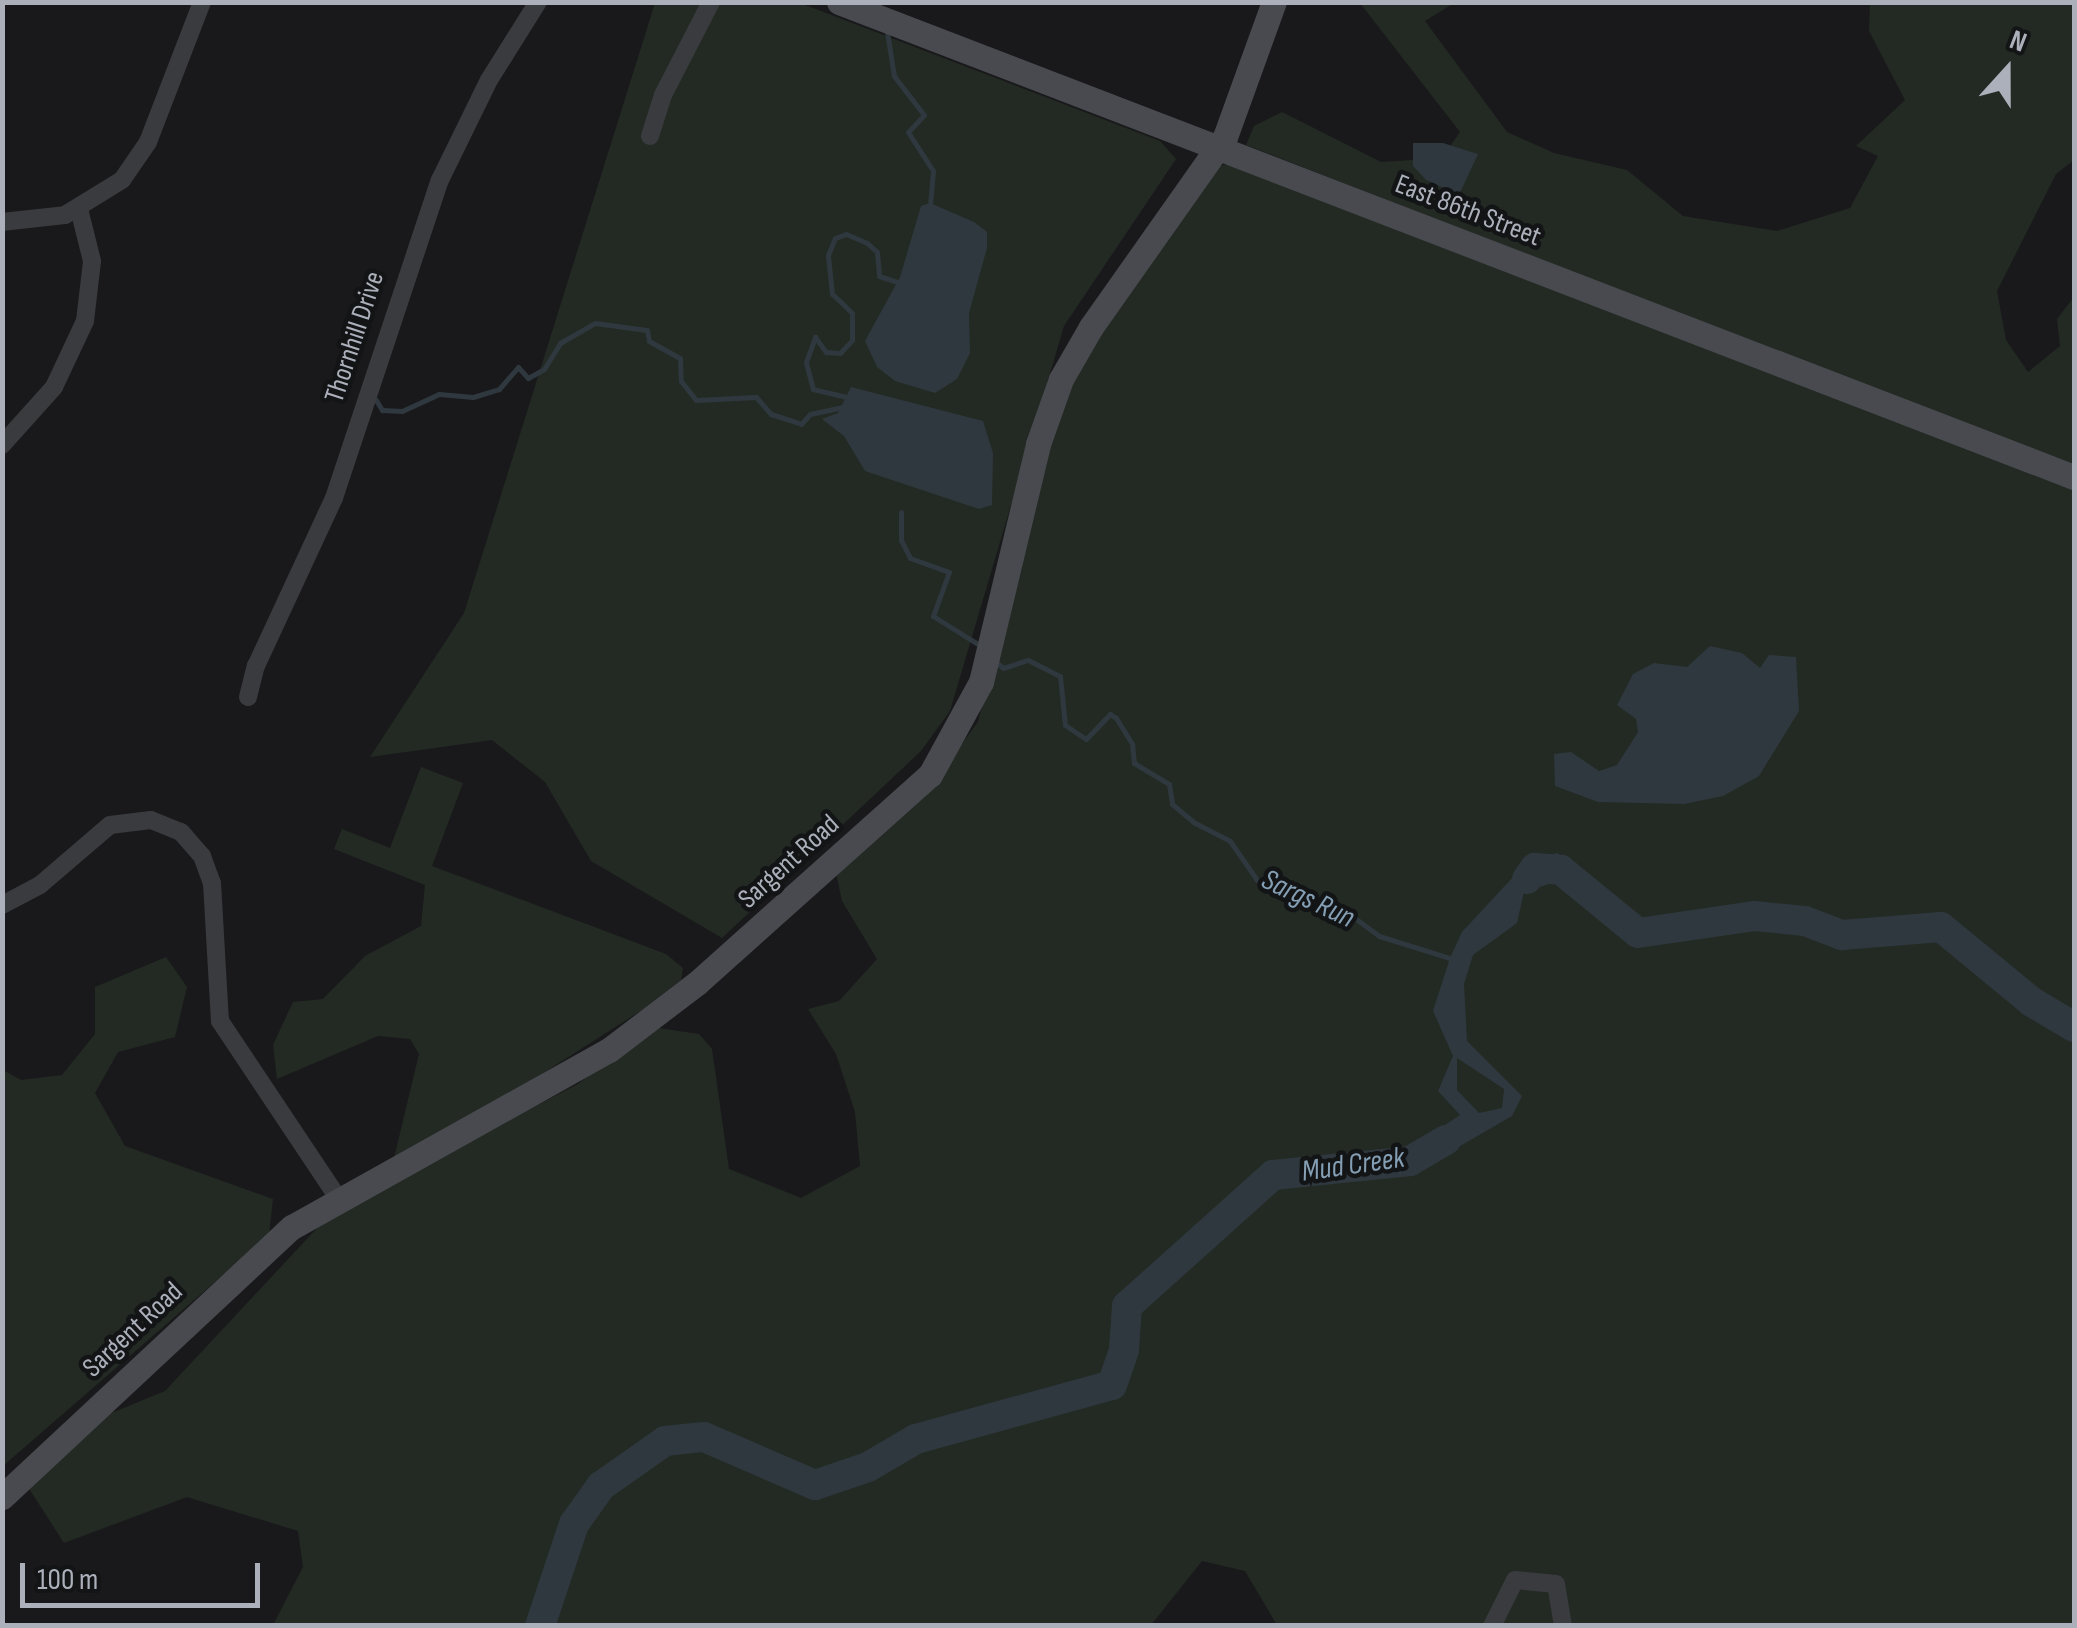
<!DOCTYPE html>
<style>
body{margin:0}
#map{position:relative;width:2077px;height:1628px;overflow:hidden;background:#19191b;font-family:"Sofia Sans Condensed",sans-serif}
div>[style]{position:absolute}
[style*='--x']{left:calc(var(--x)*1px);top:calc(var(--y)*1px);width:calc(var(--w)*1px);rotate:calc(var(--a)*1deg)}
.green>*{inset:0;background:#232a23}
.water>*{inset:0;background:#2f383e}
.stream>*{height:5px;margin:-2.5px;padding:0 2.5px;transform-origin:2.5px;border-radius:2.5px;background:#2f383e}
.river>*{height:30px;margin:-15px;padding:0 15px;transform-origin:15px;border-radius:15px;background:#2f383e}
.street>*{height:18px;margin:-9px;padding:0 9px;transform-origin:9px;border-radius:9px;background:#3a3b3f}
.secondary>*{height:25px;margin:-12.5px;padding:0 12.5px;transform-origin:12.5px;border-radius:12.5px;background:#484a4f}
span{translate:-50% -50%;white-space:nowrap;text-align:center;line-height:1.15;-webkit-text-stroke:9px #131416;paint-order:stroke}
.street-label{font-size:28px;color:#abb0ba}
.water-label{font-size:30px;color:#849eb3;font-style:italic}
.frame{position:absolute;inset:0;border:5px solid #abb0ba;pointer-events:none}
.north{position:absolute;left:1957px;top:20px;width:100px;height:100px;-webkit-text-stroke:8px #131416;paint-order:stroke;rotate:21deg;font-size:28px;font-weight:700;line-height:40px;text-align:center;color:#abb0ba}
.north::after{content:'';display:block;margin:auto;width:35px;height:45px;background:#abb0ba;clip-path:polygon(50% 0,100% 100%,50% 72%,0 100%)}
.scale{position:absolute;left:20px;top:1563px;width:240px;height:45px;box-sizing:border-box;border:5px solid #abb0ba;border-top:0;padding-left:12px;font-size:30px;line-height:35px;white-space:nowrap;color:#abb0ba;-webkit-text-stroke:8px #131416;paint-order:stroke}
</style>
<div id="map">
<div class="green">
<i style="clip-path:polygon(655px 3px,800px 3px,1160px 141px,1176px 159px,1064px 326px,950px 711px,921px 751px,722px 938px,591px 861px,545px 782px,492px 740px,370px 757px,464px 613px)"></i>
<i style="clip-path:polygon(1360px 3px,1454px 3px,1425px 21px,1507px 132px,1554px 153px,1627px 170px,1683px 216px,1777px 231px,1850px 208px,1878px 156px,1856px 146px,1905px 100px,1869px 31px,1870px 3px,2074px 3px,2074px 160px,2056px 174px,1997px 291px,2006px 340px,2028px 372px,2060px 346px,2057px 319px,2074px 297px,2074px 467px,1246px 145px,1254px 126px,1282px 112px,1381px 162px,1442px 158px,1460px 132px)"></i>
<i style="clip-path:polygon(1234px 164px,2074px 486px,2074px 1625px,1277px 1625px,1245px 1571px,1202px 1561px,1151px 1625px,273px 1625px,303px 1567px,298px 1531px,187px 1497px,64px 1543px,26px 1484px,97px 1419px,165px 1391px,334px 1210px,578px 1084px,652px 1027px,699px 1034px,712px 1049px,729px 1169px,801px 1198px,860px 1166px,855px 1112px,836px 1054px,808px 1009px,839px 1001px,877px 959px,842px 901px,836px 873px,933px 782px,978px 722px,1042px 463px,1080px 356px,1214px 166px)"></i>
<i style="clip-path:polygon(421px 767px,463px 783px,432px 866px,666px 954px,683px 968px,681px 980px,642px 1010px,498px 1102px,394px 1158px,419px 1054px,410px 1039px,378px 1036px,277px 1079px,273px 1045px,293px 1002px,323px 999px,365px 956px,421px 926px,425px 885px,334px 849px,342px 829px,390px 848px)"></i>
<i style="clip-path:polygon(166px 957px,187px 987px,175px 1037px,118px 1052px,95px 1093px,125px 1146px,273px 1199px,269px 1235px,3px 1466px,3px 1070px,21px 1080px,62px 1075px,95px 1034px,95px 987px)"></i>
</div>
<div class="water">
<i style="clip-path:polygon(1413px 143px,1443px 143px,1478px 154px,1459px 195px,1426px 180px,1413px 166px)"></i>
<i style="clip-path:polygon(930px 203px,974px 222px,987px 232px,987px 248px,969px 313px,970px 353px,957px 379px,935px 393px,895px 381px,877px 367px,865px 341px,900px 277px,921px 206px)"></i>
<i style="clip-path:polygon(851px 387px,983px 421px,993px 453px,992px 505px,979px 509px,865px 471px,844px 436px,822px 419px,838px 413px)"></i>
<i style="clip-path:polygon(1710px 646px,1742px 653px,1760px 668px,1769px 655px,1796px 657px,1799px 711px,1759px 776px,1723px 796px,1684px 804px,1598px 802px,1555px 786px,1554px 754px,1571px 752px,1599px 771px,1617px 765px,1638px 732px,1636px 719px,1617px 705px,1633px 674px,1654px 663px,1687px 667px)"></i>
<i style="clip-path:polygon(evenodd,1557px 853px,1567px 860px,1561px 870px,1552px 883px,1524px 892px,1517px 923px,1473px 955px,1464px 984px,1467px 1041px,1522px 1096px,1512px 1116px,1412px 1174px,1409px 1149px,1460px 1115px,1438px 1091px,1453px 1056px,1433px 1011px,1450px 958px,1462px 932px,1527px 862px,1557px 853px,1457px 1058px,1504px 1089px,1502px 1108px,1479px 1113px,1457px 1090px,1457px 1058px)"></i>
</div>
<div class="stream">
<i style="--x:887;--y:32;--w:45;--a:81"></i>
<i style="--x:894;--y:76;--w:49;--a:52.4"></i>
<i style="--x:924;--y:115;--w:23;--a:133"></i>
<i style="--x:908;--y:132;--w:46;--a:57.3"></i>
<i style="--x:933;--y:171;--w:37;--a:95"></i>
<i style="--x:847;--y:397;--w:35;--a:-167"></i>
<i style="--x:813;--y:389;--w:28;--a:-105"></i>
<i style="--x:806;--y:362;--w:27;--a:-70"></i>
<i style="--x:815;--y:337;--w:19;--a:54"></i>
<i style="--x:826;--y:352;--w:14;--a:4"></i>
<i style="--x:840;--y:353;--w:18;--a:-47"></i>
<i style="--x:852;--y:340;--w:27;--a:-90"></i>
<i style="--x:852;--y:313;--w:28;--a:-136"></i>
<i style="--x:832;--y:294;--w:39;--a:-96"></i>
<i style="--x:828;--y:255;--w:18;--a:-68"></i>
<i style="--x:835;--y:238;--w:12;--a:-20"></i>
<i style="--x:846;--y:234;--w:23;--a:23"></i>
<i style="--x:867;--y:243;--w:13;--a:42"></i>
<i style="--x:877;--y:252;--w:24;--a:85"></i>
<i style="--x:879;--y:276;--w:23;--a:18"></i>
<i style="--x:376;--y:400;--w:12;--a:59"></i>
<i style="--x:382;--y:410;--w:20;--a:3"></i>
<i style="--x:402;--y:411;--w:41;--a:-24.7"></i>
<i style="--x:439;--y:394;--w:34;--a:5"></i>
<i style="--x:473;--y:397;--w:27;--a:-17"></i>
<i style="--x:499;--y:389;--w:29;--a:-49"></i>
<i style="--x:518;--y:367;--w:15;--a:48"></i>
<i style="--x:528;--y:378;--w:18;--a:-29"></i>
<i style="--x:544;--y:369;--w:31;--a:-58"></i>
<i style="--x:560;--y:343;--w:40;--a:-29.7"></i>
<i style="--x:595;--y:323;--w:52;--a:7.7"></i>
<i style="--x:647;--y:330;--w:11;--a:80"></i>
<i style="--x:649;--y:341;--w:35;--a:29"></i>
<i style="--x:680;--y:358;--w:23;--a:88"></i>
<i style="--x:681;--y:381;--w:24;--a:52"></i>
<i style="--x:696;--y:400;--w:60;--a:-2.9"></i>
<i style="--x:756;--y:397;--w:23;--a:49"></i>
<i style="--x:771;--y:414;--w:32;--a:18"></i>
<i style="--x:801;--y:424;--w:13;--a:-48"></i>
<i style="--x:810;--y:414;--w:35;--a:-12"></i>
<i style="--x:901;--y:512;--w:28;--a:90"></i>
<i style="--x:901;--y:540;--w:20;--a:63"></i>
<i style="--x:910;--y:558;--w:41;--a:19.7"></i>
<i style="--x:949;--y:572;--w:47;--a:110"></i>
<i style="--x:933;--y:616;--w:53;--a:31.9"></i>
<i style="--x:996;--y:662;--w:9;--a:41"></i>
<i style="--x:1003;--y:668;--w:26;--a:-18"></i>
<i style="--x:1028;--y:660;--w:36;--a:27"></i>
<i style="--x:1060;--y:676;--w:49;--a:84.2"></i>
<i style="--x:1065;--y:725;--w:25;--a:34"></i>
<i style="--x:1086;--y:739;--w:35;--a:-46"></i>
<i style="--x:1110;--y:714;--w:7;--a:34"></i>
<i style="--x:1116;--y:718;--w:31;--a:58"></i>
<i style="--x:1132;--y:744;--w:19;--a:84"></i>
<i style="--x:1134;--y:763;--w:41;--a:31"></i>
<i style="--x:1169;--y:784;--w:20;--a:81"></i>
<i style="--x:1172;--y:804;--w:30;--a:40"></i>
<i style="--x:1195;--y:823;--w:39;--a:27"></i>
<i style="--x:1230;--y:841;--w:47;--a:55.3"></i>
<i style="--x:1257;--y:880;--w:38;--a:28"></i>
<i style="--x:1291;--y:898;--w:47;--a:8.7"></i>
<i style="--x:1337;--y:905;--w:52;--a:36.4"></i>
<i style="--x:1379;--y:936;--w:77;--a:17.3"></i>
</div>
<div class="river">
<i style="--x:1527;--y:879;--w:14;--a:-54"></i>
<i style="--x:1535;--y:868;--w:26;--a:4"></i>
<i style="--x:1561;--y:870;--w:99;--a:39.3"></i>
<i style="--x:1638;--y:933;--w:117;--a:-8.3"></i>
<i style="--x:1754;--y:916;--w:51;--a:5.6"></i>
<i style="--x:1805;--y:921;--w:40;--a:21"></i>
<i style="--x:1842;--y:935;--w:99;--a:-4.6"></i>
<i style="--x:1941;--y:927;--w:118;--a:39.5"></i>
<i style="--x:2032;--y:1002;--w:49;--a:30.8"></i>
<i style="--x:540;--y:1626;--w:108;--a:-71.6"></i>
<i style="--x:574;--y:1524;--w:47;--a:-54.6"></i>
<i style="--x:601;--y:1486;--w:78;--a:-35.1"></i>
<i style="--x:665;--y:1441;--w:39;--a:-6"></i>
<i style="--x:704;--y:1437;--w:121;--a:23.4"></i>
<i style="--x:815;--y:1485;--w:56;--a:-18.8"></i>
<i style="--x:868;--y:1467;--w:56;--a:-30.3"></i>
<i style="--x:916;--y:1439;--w:203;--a:-15.4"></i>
<i style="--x:1112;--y:1385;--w:37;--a:-71"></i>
<i style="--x:1124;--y:1350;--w:44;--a:-86.1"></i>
<i style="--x:1127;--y:1306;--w:196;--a:-41.9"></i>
<i style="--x:1273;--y:1175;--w:138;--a:-5.8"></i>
<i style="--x:1410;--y:1161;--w:42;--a:-30.3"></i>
</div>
<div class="street">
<i style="--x:650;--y:136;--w:43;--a:-72.4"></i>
<i style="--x:663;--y:95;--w:105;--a:-62.7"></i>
<i style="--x:2;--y:222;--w:63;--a:-6.3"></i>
<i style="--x:65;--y:215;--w:67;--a:-31.6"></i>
<i style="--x:122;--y:180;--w:46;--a:-55.6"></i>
<i style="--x:148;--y:142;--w:150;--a:-68.9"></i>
<i style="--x:2;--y:445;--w:78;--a:-48.1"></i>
<i style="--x:54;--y:387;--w:73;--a:-64.8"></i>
<i style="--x:85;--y:321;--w:60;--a:-83.3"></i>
<i style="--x:92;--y:261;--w:54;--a:-104"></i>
<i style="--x:248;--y:697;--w:32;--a:-76"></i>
<i style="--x:256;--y:666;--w:185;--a:-65.1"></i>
<i style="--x:334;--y:498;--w:335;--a:-71.6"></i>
<i style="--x:440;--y:180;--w:111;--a:-63.9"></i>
<i style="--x:489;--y:80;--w:92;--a:-57.9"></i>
<i style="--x:2;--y:905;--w:43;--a:-27.8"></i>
<i style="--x:40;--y:885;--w:92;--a:-40.6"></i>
<i style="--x:110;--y:825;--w:41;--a:-7"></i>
<i style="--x:151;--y:820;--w:32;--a:22"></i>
<i style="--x:181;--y:832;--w:32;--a:49"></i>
<i style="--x:202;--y:856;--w:29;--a:70"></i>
<i style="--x:212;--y:883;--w:138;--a:86.7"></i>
<i style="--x:220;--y:1021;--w:213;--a:56.3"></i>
<i style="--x:1492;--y:1626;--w:51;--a:-63.4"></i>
<i style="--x:1515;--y:1580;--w:41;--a:5.6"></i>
<i style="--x:1556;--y:1584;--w:43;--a:80.5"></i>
</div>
<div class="secondary">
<i style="--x:839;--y:2;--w:1323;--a:21.04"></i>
<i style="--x:2;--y:1497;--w:396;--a:-43"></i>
<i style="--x:292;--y:1227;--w:363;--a:-29.2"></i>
<i style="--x:609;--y:1050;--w:111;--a:-37.3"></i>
<i style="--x:697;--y:983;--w:312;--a:-41.8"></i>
<i style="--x:930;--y:775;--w:106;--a:-61.3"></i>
<i style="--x:981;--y:682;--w:245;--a:-76.5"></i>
<i style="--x:1038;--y:444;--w:69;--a:-70.5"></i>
<i style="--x:1061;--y:379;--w:60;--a:-60"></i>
<i style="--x:1091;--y:327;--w:232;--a:-54.8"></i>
<i style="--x:1225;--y:137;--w:144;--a:-70.1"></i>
</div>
<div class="street-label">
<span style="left:1468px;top:211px;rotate:21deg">East 86th Street</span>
<span style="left:355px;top:337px;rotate:-72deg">Thornhill Drive</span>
<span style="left:789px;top:862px;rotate:-42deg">Sargent Road</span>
<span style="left:133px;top:1330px;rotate:-43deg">Sargent Road</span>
</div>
<div class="water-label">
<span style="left:1308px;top:899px;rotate:25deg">Sargs Run</span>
<span style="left:1353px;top:1165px;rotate:-8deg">Mud Creek</span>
</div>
<div class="frame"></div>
<div class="north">N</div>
<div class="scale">100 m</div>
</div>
